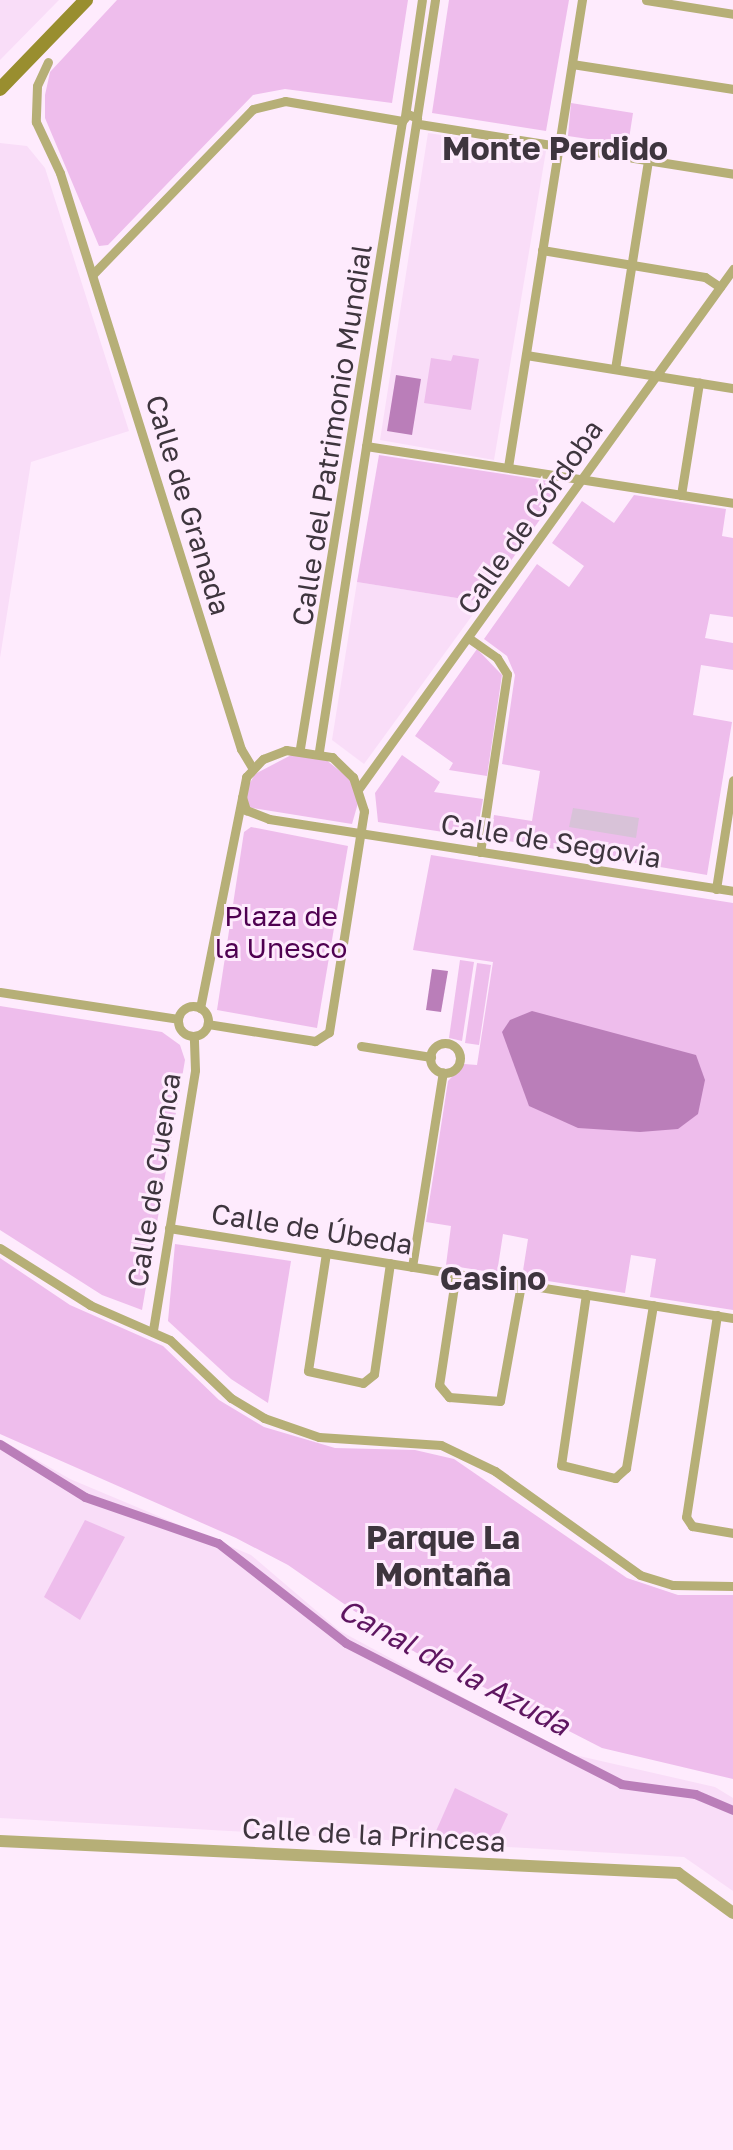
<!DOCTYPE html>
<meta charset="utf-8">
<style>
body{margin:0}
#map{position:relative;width:733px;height:2150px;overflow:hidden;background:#feebfd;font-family:"Golos Text",sans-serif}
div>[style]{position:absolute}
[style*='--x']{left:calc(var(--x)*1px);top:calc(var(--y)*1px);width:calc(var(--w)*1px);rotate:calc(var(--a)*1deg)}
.built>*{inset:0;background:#f9ddf8}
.green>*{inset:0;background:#eebdec}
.water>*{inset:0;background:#ba7eb9}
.canal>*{height:9px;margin:-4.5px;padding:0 4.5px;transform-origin:4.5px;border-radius:4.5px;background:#ba7eb9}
.building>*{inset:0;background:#d8c2d8}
.minor>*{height:9px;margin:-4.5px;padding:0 4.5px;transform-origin:4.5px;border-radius:4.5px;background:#b6af77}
.minor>.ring{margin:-4.5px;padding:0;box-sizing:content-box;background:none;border:9px solid #b6af77;border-radius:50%}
.tertiary>*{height:12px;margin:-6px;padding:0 6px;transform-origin:6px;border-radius:6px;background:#b6af77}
.secondary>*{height:14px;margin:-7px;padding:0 7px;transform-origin:7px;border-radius:7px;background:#998e2f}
span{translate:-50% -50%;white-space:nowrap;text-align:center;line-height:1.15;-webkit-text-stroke:6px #feebfd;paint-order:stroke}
.street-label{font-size:28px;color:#3e353e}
.park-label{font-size:28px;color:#4f0151}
.water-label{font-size:30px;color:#5e1560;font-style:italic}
.quarter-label{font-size:32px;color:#3e353e;font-weight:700}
</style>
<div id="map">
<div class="built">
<i style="clip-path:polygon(0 0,59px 0,0 60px)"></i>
<i style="clip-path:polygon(428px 133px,546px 151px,494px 460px,380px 440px)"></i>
<i style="clip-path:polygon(0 143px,27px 146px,45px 168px,129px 431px,31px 462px,0 658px)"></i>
<i style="clip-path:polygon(357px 582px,482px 602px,364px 764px,332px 740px)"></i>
<i style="clip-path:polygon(0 1439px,70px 1479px,251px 1555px,340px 1631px,566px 1753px,715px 1787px,733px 1798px,733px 1891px,684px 1857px,0 1818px)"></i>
</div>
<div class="green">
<i style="clip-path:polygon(117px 0,408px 0,392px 103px,285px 89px,253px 95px,108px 245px,99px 246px,45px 118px,45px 95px,50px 72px)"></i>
<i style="clip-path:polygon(449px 0,569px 0,546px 131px,432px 113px)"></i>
<i style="clip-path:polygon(571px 103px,633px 113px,628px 145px,568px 136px)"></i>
<i style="clip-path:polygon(453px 355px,479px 359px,471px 410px,424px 403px,431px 358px,451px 361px)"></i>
<i style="clip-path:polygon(379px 455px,555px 482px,560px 491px,482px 602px,357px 582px)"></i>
<i style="clip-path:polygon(634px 495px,726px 509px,722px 536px,733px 538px,733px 617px,710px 614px,705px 638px,733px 643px,733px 670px,701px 665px,693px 715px,732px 722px,707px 875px,491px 838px,494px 815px,532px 821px,540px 771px,502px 764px,515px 675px,507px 656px,484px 639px,537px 564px,569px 587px,584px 566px,552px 543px,582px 501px,614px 523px)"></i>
<i style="clip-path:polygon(477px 649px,502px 675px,487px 776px,449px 770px,453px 763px,415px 736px)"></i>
<i style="clip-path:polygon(295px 753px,325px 759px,350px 779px,358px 803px,352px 824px,247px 807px,246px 790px,255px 774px)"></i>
<i style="clip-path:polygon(402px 755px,440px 782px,434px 792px,483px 799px,476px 837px,378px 822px,375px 793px)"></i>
<i style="clip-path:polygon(251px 827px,348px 846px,317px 1028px,217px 1010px,244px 832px)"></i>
<i style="clip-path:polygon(431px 855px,733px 903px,733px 1310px,650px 1297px,656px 1259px,631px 1255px,625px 1293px,522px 1277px,528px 1239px,503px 1234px,497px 1273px,446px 1265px,451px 1226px,426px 1222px,435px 1165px,448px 1081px,464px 1064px,477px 1065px,493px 962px,413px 950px)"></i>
<i style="clip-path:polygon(460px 960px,474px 962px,462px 1041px,449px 1038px)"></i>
<i style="clip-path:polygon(477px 963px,491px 965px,479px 1045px,465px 1043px)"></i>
<i style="clip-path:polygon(0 1006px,162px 1032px,180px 1045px,185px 1060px,142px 1310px,102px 1295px,0 1230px)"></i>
<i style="clip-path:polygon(175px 1244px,291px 1261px,268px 1403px,231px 1379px,168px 1321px)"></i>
<i style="clip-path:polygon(0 1258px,70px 1305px,163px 1346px,219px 1400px,264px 1427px,335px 1448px,415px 1450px,454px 1459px,627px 1578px,678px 1595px,733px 1595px,733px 1779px,602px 1748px,409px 1649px,288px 1565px,236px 1538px,0 1434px)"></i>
<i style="clip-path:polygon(85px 1520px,125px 1537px,80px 1620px,44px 1597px)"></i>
<i style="clip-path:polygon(455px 1788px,508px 1814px,495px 1842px,433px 1838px)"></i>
</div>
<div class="water">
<i style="clip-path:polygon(396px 375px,421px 379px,412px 435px,387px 431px)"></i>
<i style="clip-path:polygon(432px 969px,448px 971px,441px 1012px,426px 1010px)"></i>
<i style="clip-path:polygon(532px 1011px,696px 1055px,705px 1080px,698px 1114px,678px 1129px,640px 1132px,578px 1128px,529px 1106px,502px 1032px,510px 1020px)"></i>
</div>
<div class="canal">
<i style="--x:0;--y:1444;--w:100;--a:31.9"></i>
<i style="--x:85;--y:1497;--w:141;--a:19.1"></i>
<i style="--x:218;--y:1543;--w:162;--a:38"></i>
<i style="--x:346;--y:1643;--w:309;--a:27.1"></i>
<i style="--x:621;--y:1784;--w:75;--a:7.7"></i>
<i style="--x:695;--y:1794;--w:41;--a:22.8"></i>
</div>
<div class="building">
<i style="clip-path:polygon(573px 808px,639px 818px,636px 838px,569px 827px)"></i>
</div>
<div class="minor">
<i style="--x:646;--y:0;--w:88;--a:9.1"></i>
<i style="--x:48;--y:62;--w:26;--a:115"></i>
<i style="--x:37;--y:86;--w:36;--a:92"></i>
<i style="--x:36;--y:122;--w:56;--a:64.8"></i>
<i style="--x:60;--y:173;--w:604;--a:72.56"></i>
<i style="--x:241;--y:749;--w:23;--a:59"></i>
<i style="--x:572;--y:64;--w:163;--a:8.8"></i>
<i style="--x:405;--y:116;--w:117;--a:-81.7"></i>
<i style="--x:419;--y:124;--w:318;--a:9"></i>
<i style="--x:542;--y:250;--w:165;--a:9.4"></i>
<i style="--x:705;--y:277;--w:18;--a:34"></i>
<i style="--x:94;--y:273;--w:228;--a:-45.9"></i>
<i style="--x:253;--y:109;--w:33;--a:-14"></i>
<i style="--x:285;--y:101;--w:119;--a:9.7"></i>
<i style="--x:526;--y:355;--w:210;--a:9.1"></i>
<i style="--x:615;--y:369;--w:211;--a:-81"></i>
<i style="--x:366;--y:446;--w:371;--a:8.8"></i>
<i style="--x:508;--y:467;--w:473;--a:-81"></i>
<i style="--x:681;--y:495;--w:114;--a:-80.9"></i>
<i style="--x:470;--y:639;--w:33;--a:35"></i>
<i style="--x:497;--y:658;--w:19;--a:58"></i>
<i style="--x:507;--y:674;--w:180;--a:98.6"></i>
<i style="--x:300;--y:748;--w:635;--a:-80.76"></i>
<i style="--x:402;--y:121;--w:9;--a:-49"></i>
<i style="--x:408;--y:114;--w:10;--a:24"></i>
<i style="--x:319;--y:751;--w:760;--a:-81.22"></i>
<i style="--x:359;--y:788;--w:640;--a:-54.22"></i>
<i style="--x:242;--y:797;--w:14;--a:73"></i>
<i style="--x:246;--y:810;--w:25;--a:21"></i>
<i style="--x:269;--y:819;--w:470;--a:8.8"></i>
<i style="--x:716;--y:889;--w:110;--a:-81.1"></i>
<i style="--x:0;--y:992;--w:180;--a:8.6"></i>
<i class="ring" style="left:178px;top:1006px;width:21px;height:21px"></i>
<i style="--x:200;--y:1008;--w:236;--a:-78.7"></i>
<i style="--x:246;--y:777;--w:25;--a:-47"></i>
<i style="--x:263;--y:759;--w:25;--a:-21"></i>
<i style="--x:286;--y:750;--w:47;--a:8.7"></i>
<i style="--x:332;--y:757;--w:29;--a:44"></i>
<i style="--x:353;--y:777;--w:36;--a:72"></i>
<i style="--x:364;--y:811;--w:224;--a:99"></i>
<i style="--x:329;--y:1032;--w:17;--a:147"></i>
<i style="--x:315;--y:1041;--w:108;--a:-171"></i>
<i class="ring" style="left:430px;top:1043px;width:21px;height:21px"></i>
<i style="--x:361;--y:1046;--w:71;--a:8.9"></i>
<i style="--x:169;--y:1228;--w:571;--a:9.07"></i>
<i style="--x:0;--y:1248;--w:107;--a:32.3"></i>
<i style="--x:90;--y:1305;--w:87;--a:23.6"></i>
<i style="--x:170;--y:1340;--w:84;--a:43.6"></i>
<i style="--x:231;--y:1398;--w:39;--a:31"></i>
<i style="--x:264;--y:1418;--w:58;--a:19.1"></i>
<i style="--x:319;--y:1437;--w:122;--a:3.8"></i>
<i style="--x:441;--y:1445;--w:60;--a:25.7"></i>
<i style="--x:495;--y:1471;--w:178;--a:35.6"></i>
<i style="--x:640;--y:1575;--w:34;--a:17"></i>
<i style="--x:673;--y:1585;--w:60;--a:1"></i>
<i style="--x:326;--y:1253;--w:119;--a:98.7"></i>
<i style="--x:308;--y:1371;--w:56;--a:12.3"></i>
<i style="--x:363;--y:1383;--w:14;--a:-39"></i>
<i style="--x:374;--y:1374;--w:112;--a:-81.8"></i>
<i style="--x:412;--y:1267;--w:197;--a:-81"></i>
<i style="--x:456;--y:1273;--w:113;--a:98.6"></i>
<i style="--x:439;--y:1385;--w:16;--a:50"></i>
<i style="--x:449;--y:1397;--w:51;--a:4.5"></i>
<i style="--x:500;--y:1401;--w:119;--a:-79.8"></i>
<i style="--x:586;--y:1294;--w:173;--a:98.3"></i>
<i style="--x:561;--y:1465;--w:56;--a:13.5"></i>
<i style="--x:615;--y:1478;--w:15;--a:-42"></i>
<i style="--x:626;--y:1468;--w:165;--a:-80.6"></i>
<i style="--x:717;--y:1315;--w:204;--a:98.7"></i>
<i style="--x:686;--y:1517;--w:11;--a:56"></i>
<i style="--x:692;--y:1526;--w:42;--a:9.7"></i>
<i style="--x:153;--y:1330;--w:263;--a:-80.8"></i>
<i style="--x:195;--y:1070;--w:34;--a:-92"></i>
</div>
<div class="tertiary">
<i style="--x:0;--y:1841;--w:679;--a:2.7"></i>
<i style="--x:678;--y:1873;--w:68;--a:36"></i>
</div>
<div class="secondary">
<i style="--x:0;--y:89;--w:124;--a:-46"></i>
</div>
<div class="street-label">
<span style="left:332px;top:435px;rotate:-81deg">Calle del Patrimonio Mundial</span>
<span style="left:188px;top:505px;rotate:73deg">Calle de Granada</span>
<span style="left:530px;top:517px;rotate:-55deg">Calle de Córdoba</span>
<span style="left:551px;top:841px;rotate:9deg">Calle de Segovia</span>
<span style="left:154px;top:1180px;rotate:-81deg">Calle de Cuenca</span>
<span style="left:312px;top:1229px;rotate:9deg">Calle de Úbeda</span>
<span style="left:374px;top:1835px;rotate:3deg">Calle de la Princesa</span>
</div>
<div class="park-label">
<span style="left:281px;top:932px">Plaza de<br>la Unesco</span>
</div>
<div class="water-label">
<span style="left:454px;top:1667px;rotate:28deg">Canal de la Azuda</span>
</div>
<div class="quarter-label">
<span style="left:555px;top:148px">Monte Perdido</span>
<span style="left:493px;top:1278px">Casino</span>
<span style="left:443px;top:1556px">Parque La<br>Montaña</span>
</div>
</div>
